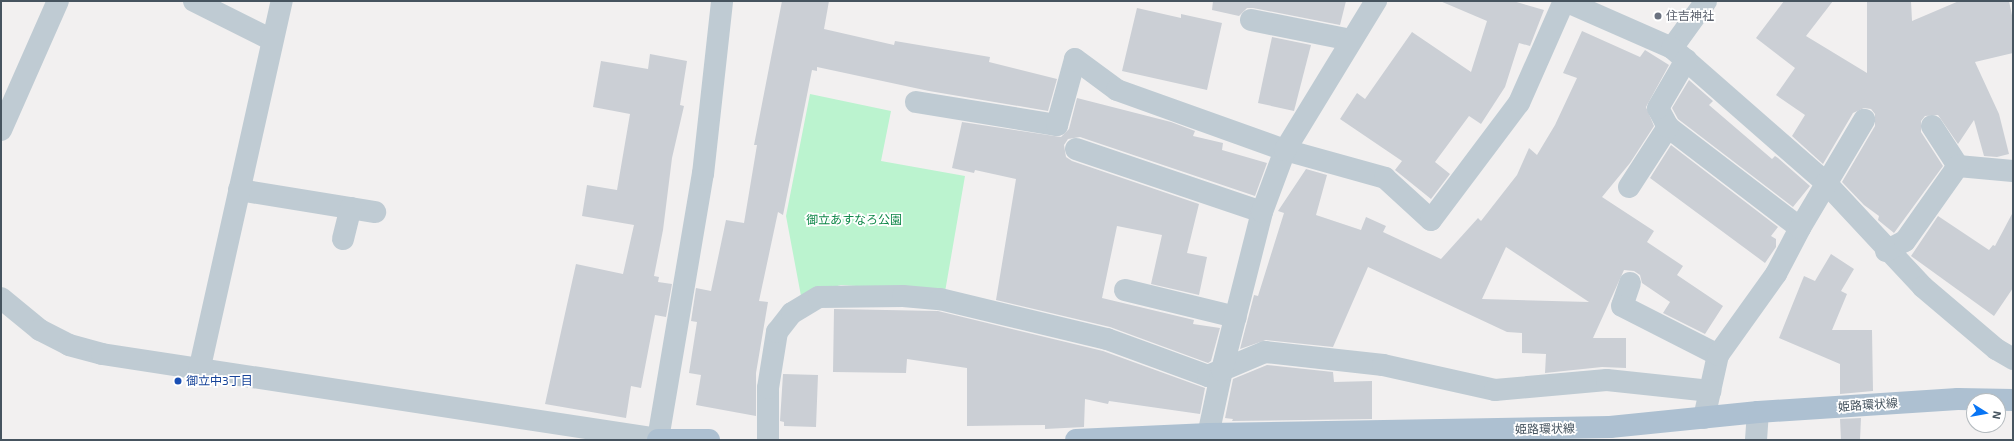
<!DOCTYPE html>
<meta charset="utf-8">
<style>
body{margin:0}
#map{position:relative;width:2014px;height:441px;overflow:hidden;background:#f2f0f0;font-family:"Exo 2","Noto Sans JP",sans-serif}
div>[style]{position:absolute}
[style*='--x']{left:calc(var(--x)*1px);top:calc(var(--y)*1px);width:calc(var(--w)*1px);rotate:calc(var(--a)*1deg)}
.green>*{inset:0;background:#bbf3cf}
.building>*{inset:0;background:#cbcfd5}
.minor>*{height:22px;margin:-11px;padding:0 11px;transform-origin:11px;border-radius:11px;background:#bfcbd3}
.major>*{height:22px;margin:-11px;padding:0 11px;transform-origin:11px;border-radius:11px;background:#adc0d1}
.dots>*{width:11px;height:11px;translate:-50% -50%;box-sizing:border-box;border:2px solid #fff;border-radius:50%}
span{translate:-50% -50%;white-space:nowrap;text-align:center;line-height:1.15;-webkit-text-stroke:3.5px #fff;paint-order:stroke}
.worship-label{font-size:12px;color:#5b616d}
.left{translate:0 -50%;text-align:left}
.park-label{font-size:12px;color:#0f8849}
.transit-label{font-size:12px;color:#164399}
.street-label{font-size:12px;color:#46545f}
.frame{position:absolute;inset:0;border:2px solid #46545f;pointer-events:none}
.north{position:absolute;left:1966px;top:393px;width:40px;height:40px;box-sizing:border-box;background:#fff;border:1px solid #b5bbbf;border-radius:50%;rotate:101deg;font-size:11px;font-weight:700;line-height:16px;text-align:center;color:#46545f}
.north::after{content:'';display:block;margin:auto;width:14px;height:18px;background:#0875f4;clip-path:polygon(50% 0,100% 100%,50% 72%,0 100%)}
</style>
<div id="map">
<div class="green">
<i style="clip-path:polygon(810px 94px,891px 111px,881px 161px,965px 176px,945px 292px,841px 285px,801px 296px,786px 216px)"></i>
</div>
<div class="building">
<i style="clip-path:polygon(782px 1px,829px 1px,824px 29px,894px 45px,895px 41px,990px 57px,989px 62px,1057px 79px,1048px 111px,929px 91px,817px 67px,817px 71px,812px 70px,783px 215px,778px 212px,759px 301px,768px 302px,756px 373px,756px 416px,696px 405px,701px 375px,689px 373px,697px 322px,691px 321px,696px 288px,711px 291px,726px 220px,744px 223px,757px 145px,754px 145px)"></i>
<i style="clip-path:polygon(1213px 1px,1346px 1px,1340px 25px,1253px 8px,1247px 8px,1239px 16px,1212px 10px)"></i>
<i style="clip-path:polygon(1440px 1px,1513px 1px,1544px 10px,1530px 46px,1519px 43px,1505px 87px,1481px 124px,1469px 116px,1435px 162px,1450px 174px,1431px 199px,1395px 170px,1402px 161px,1340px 119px,1357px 93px,1365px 99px,1412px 32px,1471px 72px,1487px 21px)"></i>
<i style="clip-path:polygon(1784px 1px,1833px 1px,1806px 36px,1867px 73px,1867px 1px,1911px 1px,1912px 21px,1959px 1px,2009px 1px,2013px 20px,2013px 53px,1975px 62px,1999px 114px,2009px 154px,1997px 157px,1984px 156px,1974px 120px,1958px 144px,1938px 115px,1925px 116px,1921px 121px,1921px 132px,1943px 166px,1894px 233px,1878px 220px,1879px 216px,1864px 205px,1842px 182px,1875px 126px,1875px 114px,1871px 109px,1864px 108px,1853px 113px,1823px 164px,1792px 136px,1805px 115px,1776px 95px,1795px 68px,1756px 38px)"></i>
<i style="clip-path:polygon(1137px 8px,1181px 18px,1181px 14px,1222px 23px,1207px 90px,1122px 71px)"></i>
<i style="clip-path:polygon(evenodd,1582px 31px,1640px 57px,1645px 50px,1669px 65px,1646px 107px,1654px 126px,1630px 163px,1602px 197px,1654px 231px,1647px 242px,1683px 266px,1677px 275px,1723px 306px,1705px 334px,1663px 313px,1670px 302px,1642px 283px,1640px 275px,1634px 271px,1624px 270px,1593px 338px,1626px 338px,1626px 368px,1602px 367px,1545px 373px,1546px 354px,1522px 353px,1522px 333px,1507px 332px,1368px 267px,1333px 347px,1266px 340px,1240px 349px,1254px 295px,1258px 296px,1284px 213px,1278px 211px,1306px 169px,1327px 175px,1316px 215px,1361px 230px,1366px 217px,1386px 226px,1383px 232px,1441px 259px,1478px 218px,1481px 221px,1517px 175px,1529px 148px,1537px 155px,1555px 125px,1577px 78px,1563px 73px,1582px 31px,1506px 247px,1589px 302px,1482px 299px,1506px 247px)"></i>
<i style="clip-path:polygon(1272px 37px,1311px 45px,1294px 111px,1258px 103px)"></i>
<i style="clip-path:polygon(650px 54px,687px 61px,680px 105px,684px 106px,672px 158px,663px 230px,654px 276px,659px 277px,658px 282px,672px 284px,666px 317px,655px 315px,641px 388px,631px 386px,626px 418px,545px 404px,576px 264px,623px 274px,634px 225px,582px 216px,587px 185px,617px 190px,630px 114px,593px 107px,601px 61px,648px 69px)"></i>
<i style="clip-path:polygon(1689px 80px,1713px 101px,1709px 105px,1772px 159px,1775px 156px,1778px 158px,1810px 186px,1793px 207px,1678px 119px,1672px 108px)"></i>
<i style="clip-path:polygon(1077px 98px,1171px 122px,1195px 131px,1193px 136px,1223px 143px,1222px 150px,1267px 163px,1255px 196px,1080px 137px,1068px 139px,1064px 145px,1066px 157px,1072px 161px,1199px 204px,1187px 253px,1207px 257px,1199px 295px,1151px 284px,1162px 235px,1117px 226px,1102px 298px,1194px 320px,1193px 324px,1220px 328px,1211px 361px,1208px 363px,1110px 327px,996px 300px,1016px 179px,975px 170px,974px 173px,952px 168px,962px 122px,1061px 137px,1069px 129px)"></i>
<i style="clip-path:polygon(1671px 145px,1778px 227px,1771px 236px,1776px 239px,1776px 247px,1765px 263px,1650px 178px)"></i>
<i style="clip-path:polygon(2013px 212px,2013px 288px,1994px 316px,1911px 256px,1938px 216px,1989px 250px,1993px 245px,1995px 246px)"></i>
<i style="clip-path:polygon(1831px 254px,1854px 269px,1841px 291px,1847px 294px,1832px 330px,1872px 330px,1873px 391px,1840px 394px,1840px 364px,1779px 338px,1804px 276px,1815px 281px)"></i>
<i style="clip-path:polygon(834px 309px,938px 311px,1103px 351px,1205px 388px,1200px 414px,1109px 401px,1108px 404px,1085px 399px,1084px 427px,1045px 429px,1045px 425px,967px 426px,967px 368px,907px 359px,906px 373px,833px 372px)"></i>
<i style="clip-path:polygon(1267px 365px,1333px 372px,1334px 382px,1372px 381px,1372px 419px,1232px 421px,1233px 419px,1225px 418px,1233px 379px)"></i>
<i style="clip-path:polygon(783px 374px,818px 375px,816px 427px,784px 426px,784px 422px,780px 421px)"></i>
<i style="clip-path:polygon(1861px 418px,1860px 440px,1841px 440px,1840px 419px)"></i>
</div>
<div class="minor">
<i style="--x:194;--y:1;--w:87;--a:26.6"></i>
<i style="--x:1565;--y:1;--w:117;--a:23.7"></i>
<i style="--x:1672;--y:48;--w:58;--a:-54.1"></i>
<i style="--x:1251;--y:20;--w:102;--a:11.3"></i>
<i style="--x:1672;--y:48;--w:205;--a:41.2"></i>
<i style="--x:1826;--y:183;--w:142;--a:47"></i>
<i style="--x:1923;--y:287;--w:96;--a:40.3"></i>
<i style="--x:1996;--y:349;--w:20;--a:30"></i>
<i style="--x:916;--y:102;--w:143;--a:9.3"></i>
<i style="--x:1057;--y:125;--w:68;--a:-74.7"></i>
<i style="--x:1075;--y:59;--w:52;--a:36.4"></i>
<i style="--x:1117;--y:90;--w:178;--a:19.7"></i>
<i style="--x:1285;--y:150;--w:104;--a:15.6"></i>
<i style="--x:1385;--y:178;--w:62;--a:42.4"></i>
<i style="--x:1431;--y:220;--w:146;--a:-53.1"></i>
<i style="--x:1519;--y:103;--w:111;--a:-66.2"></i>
<i style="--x:1932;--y:126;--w:48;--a:57"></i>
<i style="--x:1958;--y:166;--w:55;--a:5.2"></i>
<i style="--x:1668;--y:127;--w:166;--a:37.4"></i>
<i style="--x:1;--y:130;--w:141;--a:-66.2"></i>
<i style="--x:1076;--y:149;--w:196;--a:18.7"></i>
<i style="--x:1629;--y:187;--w:72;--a:-57"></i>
<i style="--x:1668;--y:127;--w:21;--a:-118"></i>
<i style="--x:1658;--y:108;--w:56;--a:-59.7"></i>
<i style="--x:239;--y:190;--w:138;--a:9.2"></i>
<i style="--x:343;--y:239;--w:32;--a:-76"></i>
<i style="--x:1886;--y:251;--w:21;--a:-28"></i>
<i style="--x:1905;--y:241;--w:92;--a:-54.8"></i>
<i style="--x:1630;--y:283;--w:24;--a:109"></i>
<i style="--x:1622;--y:306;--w:108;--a:27"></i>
<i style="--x:1125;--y:290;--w:114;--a:13.7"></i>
<i style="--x:1;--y:298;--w:50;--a:39.4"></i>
<i style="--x:40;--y:330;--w:33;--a:27"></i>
<i style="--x:69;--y:345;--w:34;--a:15"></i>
<i style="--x:102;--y:354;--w:562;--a:8.69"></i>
<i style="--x:658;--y:439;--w:269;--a:-80.4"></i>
<i style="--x:703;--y:174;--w:174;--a:-83.7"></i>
<i style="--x:199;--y:371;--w:379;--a:-77.4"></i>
<i style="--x:1704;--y:418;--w:65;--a:-77.5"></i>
<i style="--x:1718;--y:355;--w:100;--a:-54.4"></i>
<i style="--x:1776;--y:274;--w:52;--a:-62.4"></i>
<i style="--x:1800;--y:228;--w:126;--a:-59.3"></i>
<i style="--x:768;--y:440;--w:52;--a:-90"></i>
<i style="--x:768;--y:388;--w:57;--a:-80.9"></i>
<i style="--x:777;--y:332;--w:24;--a:-52"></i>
<i style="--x:792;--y:313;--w:31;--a:-31"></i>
<i style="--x:819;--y:297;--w:84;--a:-0.7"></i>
<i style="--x:903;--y:296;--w:37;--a:5"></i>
<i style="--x:940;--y:299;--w:172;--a:13.5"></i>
<i style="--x:1107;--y:339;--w:108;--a:20.1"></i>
<i style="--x:1208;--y:376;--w:62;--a:-22.8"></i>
<i style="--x:1265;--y:352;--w:119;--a:6.3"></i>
<i style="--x:1383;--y:365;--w:115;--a:12.6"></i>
<i style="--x:1495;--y:390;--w:112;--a:-5.1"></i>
<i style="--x:1607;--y:380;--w:104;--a:6.1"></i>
<i style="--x:1207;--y:440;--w:72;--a:-77.9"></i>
<i style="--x:1222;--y:370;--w:163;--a:-75.8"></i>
<i style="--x:1262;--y:212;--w:66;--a:-69.6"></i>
<i style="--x:1285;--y:150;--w:175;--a:-58.6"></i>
<i style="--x:1756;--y:440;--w:28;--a:-86"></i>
</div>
<div class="major">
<i style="--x:658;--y:440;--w:51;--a:0"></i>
<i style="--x:1076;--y:440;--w:133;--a:-2.6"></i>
<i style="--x:1209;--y:434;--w:401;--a:-1"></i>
<i style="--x:1610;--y:427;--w:149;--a:-5.8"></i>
<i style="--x:1758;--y:412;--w:200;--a:-3.7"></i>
<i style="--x:1958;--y:399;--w:55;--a:1"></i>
</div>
<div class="dots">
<i style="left:1658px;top:16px;background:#6b7280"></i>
<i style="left:178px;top:381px;background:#1a4fb4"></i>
</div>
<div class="worship-label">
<span class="left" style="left:1666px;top:16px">住吉神社</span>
</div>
<div class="park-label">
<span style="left:854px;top:220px">御立あすなろ公園</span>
</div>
<div class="transit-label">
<span class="left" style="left:186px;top:381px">御立中3丁目</span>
</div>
<div class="street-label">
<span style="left:1868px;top:405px;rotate:-4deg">姫路環状線</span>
<span style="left:1545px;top:429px;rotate:-1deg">姫路環状線</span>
</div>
<div class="frame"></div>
<div class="north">N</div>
</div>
